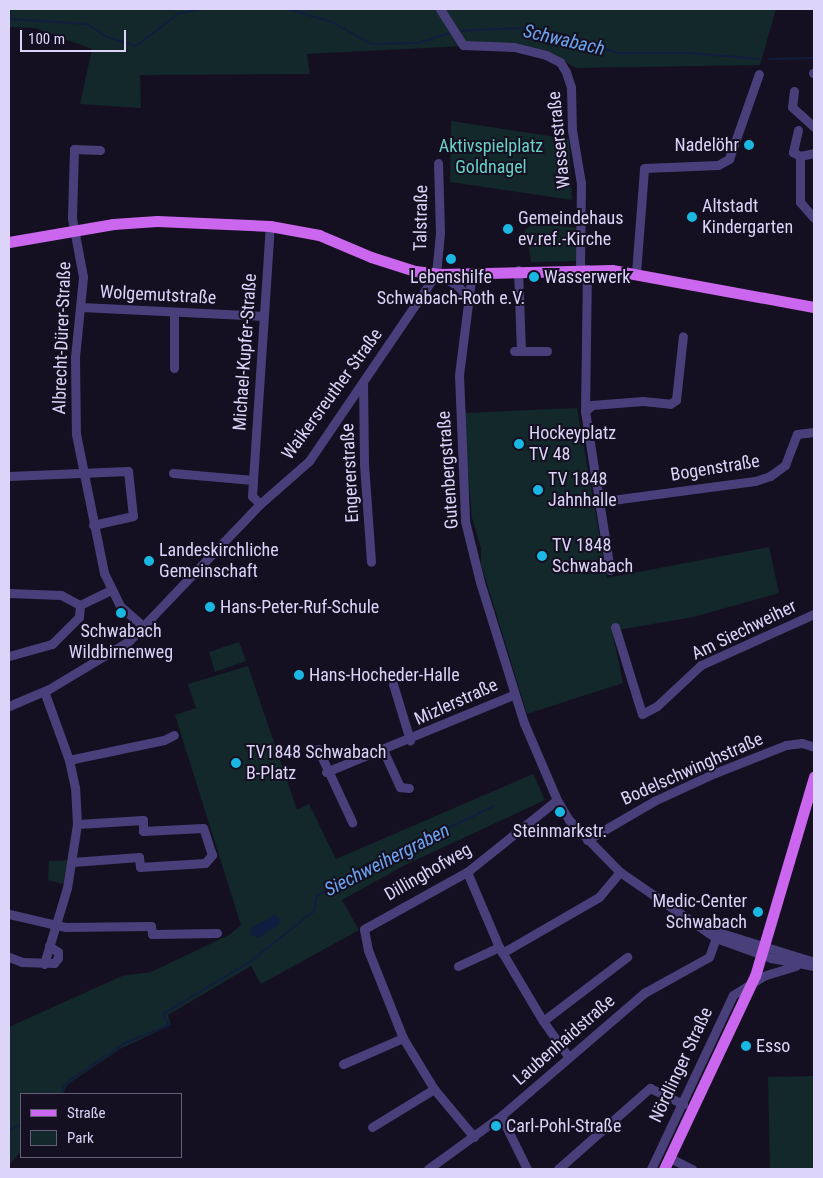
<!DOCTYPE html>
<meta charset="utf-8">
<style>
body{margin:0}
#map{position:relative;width:823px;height:1178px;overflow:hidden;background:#151021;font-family:"Roboto Condensed",sans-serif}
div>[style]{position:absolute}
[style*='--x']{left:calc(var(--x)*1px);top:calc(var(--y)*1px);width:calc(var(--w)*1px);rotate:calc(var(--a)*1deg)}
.green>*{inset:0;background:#13282a}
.water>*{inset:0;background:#111d3f}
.stream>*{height:2px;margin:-1px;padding:0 1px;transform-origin:1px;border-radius:1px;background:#111d3f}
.minor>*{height:9px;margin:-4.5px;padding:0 4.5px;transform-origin:4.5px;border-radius:4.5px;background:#49407b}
.major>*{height:11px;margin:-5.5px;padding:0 5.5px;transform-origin:5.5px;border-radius:5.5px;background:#cb67ee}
.dots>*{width:14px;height:14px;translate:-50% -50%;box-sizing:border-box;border:2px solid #151021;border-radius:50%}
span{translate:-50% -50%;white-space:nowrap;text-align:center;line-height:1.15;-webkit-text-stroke:4px #151021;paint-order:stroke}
.street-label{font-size:18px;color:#ddd4fa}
.poi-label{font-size:18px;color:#ddd4fa}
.right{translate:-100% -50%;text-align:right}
.left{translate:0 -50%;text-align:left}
.park-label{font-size:18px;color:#68d2c4}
.water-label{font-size:19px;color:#6da4ef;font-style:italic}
.frame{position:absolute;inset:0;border:10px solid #ddd4fa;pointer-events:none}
.legend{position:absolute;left:20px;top:1093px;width:162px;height:65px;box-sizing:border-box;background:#151021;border:1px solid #655e78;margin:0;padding:6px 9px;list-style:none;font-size:15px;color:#ddd4fa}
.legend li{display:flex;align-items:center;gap:10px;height:25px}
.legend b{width:25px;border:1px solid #655e78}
.scale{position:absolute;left:20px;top:30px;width:106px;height:22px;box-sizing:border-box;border:2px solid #ddd4fa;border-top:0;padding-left:6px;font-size:15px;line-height:18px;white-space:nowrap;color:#ddd4fa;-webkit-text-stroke:4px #151021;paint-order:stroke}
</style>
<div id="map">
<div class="green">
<i style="clip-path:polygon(9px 9px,776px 9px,760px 65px,576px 68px,545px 50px,463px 46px,307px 54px,310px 74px,140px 75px,141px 108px,80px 104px,92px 49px,35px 28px,9px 27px)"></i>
<i style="clip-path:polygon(451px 121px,569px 139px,572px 200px,450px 182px)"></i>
<i style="clip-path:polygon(533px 223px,577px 228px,576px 261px,531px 262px,529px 248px,524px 238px,525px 230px)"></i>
<i style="clip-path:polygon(577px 408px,607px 578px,769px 547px,779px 593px,693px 617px,612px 631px,623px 683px,527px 714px,481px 564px,481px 548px,472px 518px,463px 413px)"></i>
<i style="clip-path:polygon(239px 642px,246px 661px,215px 672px,209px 652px)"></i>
<i style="clip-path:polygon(248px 666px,297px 810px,309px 804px,336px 859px,533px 774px,545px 800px,405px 865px,342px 900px,359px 930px,261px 984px,251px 966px,168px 1015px,171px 1025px,120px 1049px,68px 1084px,63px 1094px,21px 1094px,21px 1151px,9px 1165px,9px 1027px,122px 976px,151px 972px,229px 935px,241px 925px,175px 715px,196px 708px,188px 684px)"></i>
<i style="clip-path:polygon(68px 860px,63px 884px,48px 880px,49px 861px)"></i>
<i style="clip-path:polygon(814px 1076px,814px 1169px,770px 1169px,768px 1077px)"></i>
</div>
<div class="water">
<i style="clip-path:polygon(275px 915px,280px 919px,279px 925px,258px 938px,251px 934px,252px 927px)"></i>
</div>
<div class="stream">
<i style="--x:288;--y:9;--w:46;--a:16.5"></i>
<i style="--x:332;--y:22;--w:45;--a:29.4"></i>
<i style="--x:371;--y:44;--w:47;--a:-1.2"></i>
<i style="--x:418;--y:43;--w:34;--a:-17"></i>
<i style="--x:9;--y:19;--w:78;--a:3.7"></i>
<i style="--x:87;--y:24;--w:24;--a:33"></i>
<i style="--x:107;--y:37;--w:30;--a:17"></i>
<i style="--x:136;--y:46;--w:53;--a:-37.3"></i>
<i style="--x:178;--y:14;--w:22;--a:-13"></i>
<i style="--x:458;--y:31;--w:64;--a:-2.7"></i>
<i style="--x:522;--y:28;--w:100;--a:14.5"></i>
<i style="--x:619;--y:53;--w:71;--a:0"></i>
<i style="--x:690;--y:53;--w:69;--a:5"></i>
<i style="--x:769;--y:59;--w:45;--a:-1.3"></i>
<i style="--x:62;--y:1094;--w:8;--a:-76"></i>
<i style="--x:64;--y:1086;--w:7;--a:-45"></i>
<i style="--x:69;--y:1081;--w:68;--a:-34.2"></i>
<i style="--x:125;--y:1043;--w:48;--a:-22.2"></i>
<i style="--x:169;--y:1025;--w:13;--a:-119"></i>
<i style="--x:163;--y:1014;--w:101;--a:-30.9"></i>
<i style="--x:250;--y:962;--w:82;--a:-38.6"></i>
<i style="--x:314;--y:911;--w:15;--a:-79"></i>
<i style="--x:317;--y:896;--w:39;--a:-32"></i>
<i style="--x:350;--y:875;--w:160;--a:-25.6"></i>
<i style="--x:9;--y:1131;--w:14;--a:-30"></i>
</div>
<div class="minor">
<i style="--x:440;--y:9;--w:43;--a:57.4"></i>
<i style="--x:463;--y:45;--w:51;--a:2.2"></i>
<i style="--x:514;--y:47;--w:33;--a:14"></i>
<i style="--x:546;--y:55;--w:16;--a:27"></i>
<i style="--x:560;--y:62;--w:12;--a:59"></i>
<i style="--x:566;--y:72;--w:16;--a:72"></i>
<i style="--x:571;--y:87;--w:43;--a:88.7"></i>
<i style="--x:572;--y:130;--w:54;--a:80.4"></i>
<i style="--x:581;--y:183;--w:86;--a:90.7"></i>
<i style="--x:813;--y:73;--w:1;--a:0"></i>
<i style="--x:794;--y:91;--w:16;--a:97"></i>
<i style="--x:792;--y:107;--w:30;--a:42"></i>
<i style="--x:798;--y:130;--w:23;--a:103"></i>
<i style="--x:793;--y:152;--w:8;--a:30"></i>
<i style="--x:800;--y:156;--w:14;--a:-12"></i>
<i style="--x:100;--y:150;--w:26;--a:-178"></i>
<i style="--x:74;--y:149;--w:69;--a:91.7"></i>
<i style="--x:72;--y:218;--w:60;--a:79.4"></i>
<i style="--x:83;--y:277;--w:80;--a:95.7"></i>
<i style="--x:75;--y:357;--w:77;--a:89.3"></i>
<i style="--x:76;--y:434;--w:142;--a:78.6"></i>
<i style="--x:104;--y:573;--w:37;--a:64"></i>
<i style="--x:120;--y:606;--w:33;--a:41"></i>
<i style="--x:800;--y:156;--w:46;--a:90"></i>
<i style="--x:800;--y:202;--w:21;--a:49"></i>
<i style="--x:587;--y:269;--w:142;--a:90.8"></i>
<i style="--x:585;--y:411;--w:161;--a:81.1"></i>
<i style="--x:472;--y:272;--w:104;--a:97.2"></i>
<i style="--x:459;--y:375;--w:146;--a:87.6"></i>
<i style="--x:465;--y:521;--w:63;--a:76.2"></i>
<i style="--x:480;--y:582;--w:148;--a:72.7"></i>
<i style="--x:524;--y:723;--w:84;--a:66.8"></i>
<i style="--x:557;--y:800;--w:23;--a:59"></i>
<i style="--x:569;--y:820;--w:73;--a:45.6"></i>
<i style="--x:620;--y:872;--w:116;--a:34.5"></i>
<i style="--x:716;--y:938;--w:59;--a:20"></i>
<i style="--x:771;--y:958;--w:44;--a:10.5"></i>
<i style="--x:636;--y:273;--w:105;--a:-85.6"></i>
<i style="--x:644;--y:168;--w:74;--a:-2.3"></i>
<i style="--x:718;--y:165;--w:13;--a:-29"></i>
<i style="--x:729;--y:159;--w:90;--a:-70.6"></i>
<i style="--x:438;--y:274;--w:23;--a:31"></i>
<i style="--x:458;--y:286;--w:16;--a:50"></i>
<i style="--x:81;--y:307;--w:182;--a:2.8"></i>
<i style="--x:514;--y:351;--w:7;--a:0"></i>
<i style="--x:521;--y:351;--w:81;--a:-92.1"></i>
<i style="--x:521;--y:351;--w:26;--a:0"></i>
<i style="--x:174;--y:368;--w:56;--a:-90"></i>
<i style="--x:363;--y:382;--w:82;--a:89.3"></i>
<i style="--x:364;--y:464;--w:98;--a:85.9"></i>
<i style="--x:585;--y:411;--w:9;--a:-41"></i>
<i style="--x:592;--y:405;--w:51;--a:-4.5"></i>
<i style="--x:643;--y:401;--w:27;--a:6"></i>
<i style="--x:670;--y:404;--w:7;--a:-34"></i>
<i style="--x:676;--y:400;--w:64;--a:-83.8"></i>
<i style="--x:173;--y:473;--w:80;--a:5"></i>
<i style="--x:9;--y:476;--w:119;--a:-2.4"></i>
<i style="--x:128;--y:471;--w:45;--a:83.7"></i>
<i style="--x:133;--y:516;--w:41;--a:167.3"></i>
<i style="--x:597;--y:502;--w:159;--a:-7.6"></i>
<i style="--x:755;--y:481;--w:16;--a:-18"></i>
<i style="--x:770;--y:476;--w:19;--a:-36"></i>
<i style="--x:785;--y:465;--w:33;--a:-69"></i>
<i style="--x:797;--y:434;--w:17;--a:-7"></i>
<i style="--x:260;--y:504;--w:11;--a:-135"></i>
<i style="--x:252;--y:496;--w:16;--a:-86"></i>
<i style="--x:253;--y:480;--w:255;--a:-86.2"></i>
<i style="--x:9;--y:593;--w:52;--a:2.2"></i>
<i style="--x:61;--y:595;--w:21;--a:28"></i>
<i style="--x:80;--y:605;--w:34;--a:-26"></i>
<i style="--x:615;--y:627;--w:91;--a:72.8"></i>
<i style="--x:642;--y:714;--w:17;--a:-28"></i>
<i style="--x:657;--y:706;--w:60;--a:-43"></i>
<i style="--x:701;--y:665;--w:124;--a:-24.3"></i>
<i style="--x:9;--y:656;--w:45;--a:-15.6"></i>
<i style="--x:52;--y:644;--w:38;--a:-45"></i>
<i style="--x:79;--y:617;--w:12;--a:-85"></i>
<i style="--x:393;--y:684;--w:59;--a:73.1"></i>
<i style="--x:9;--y:706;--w:43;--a:-23"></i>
<i style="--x:49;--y:689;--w:93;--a:-31"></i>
<i style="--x:129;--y:641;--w:190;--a:-46.3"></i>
<i style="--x:260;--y:504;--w:65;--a:-41.3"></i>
<i style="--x:309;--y:461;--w:226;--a:-55.8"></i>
<i style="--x:436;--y:274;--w:41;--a:-84.4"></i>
<i style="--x:440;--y:233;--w:70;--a:-91.6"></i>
<i style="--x:318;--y:749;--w:81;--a:65"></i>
<i style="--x:383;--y:750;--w:41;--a:65.3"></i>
<i style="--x:400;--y:787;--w:9;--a:6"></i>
<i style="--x:69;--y:760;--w:97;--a:-11.9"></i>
<i style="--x:164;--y:740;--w:11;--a:-27"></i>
<i style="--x:326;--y:772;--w:204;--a:-22.4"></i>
<i style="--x:587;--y:840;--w:78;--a:-30.2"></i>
<i style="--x:654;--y:801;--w:67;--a:-24.7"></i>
<i style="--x:715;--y:773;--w:76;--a:-21.5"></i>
<i style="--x:786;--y:745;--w:16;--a:-7"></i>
<i style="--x:802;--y:743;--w:13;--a:18"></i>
<i style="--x:73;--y:862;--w:66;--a:-4.3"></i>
<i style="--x:139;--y:857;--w:10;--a:84"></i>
<i style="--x:140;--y:867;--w:65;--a:-3.5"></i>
<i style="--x:205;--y:863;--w:11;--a:-49"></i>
<i style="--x:212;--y:855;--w:28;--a:-108"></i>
<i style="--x:203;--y:828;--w:60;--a:177.1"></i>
<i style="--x:143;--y:831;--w:11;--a:-90"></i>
<i style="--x:143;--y:820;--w:66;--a:176.5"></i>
<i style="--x:467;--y:872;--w:82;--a:66.9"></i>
<i style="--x:499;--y:947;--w:86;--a:59.3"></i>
<i style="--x:543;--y:1021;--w:43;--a:54.5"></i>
<i style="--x:9;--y:914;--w:57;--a:13.1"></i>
<i style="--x:65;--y:927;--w:86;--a:-0.7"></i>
<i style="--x:151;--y:926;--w:8;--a:83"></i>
<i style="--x:152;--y:934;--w:65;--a:-0.9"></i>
<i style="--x:705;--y:928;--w:114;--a:17.3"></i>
<i style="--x:502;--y:953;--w:112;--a:-30"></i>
<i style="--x:599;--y:897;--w:33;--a:-50"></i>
<i style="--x:9;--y:957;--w:14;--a:21"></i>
<i style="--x:22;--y:962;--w:32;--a:2"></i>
<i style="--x:54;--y:963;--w:6;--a:-51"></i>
<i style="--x:58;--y:958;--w:6;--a:-90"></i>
<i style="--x:58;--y:952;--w:11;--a:-146"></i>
<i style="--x:44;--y:964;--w:79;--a:-73.2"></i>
<i style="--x:67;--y:888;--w:65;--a:-81.1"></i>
<i style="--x:77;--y:824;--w:36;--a:-93"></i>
<i style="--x:75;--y:788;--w:29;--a:-102"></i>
<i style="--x:69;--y:760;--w:73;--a:-109.9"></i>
<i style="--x:458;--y:966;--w:45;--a:-24.9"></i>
<i style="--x:543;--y:1021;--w:106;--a:-37.3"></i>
<i style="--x:343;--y:1064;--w:65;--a:-23.4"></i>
<i style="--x:501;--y:1116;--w:59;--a:63.9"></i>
<i style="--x:372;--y:1127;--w:73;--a:-31.5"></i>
<i style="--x:474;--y:1137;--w:62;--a:-129.8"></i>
<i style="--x:434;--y:1089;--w:60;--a:-121.3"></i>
<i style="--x:403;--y:1038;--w:95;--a:-111.7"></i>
<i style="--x:368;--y:950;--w:21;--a:-101"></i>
<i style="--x:364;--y:929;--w:118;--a:-29"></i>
<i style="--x:467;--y:872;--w:115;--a:-38.7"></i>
<i style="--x:670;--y:1158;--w:25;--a:27"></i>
<i style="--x:428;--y:1169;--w:90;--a:-36"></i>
<i style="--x:501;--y:1116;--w:189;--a:-40.7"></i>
<i style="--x:644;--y:993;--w:74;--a:-29"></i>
<i style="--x:709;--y:957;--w:20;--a:-70"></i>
<i style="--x:558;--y:1169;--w:123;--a:-41.4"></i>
<i style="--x:650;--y:1088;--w:37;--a:26"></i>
<i style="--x:651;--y:1169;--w:192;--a:-64.8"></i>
<i style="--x:733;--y:995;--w:36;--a:-32"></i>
<i style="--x:763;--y:976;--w:34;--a:-17"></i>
</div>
<div class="major">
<i style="--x:9;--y:242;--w:106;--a:-9.8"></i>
<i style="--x:113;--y:224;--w:44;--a:-3.9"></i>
<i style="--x:157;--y:221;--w:113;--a:2.5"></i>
<i style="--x:270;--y:226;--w:50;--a:10.4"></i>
<i style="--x:319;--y:235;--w:56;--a:22.9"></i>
<i style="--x:371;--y:257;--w:46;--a:17.7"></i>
<i style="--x:415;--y:271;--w:23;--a:7"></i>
<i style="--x:438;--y:274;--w:174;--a:-1.3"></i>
<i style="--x:612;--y:270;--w:205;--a:10.4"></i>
<i style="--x:664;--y:1169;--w:213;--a:-64.8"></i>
<i style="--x:755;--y:976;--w:208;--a:-73.5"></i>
</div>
<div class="dots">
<i style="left:749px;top:145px;background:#19b7e2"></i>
<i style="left:692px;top:217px;background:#19b7e2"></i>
<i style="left:508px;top:229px;background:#19b7e2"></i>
<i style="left:451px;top:259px;background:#19b7e2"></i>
<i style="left:534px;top:277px;background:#19b7e2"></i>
<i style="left:519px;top:444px;background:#19b7e2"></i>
<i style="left:538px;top:490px;background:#19b7e2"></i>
<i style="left:542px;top:556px;background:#19b7e2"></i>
<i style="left:149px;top:561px;background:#19b7e2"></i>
<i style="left:210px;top:607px;background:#19b7e2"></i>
<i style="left:121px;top:613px;background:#19b7e2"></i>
<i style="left:299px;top:675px;background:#19b7e2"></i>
<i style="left:236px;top:763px;background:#19b7e2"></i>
<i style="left:560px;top:812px;background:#19b7e2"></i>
<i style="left:758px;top:912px;background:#19b7e2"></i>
<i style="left:746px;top:1046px;background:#19b7e2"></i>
<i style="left:496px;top:1126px;background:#19b7e2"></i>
</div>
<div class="street-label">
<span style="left:559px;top:140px;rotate:-96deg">Wasserstraße</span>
<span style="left:421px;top:218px;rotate:-89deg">Talstraße</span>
<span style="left:158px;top:295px;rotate:3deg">Wolgemutstraße</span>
<span style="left:62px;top:338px;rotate:-88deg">Albrecht-Dürer-Straße</span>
<span style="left:245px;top:352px;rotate:-86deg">Michael-Kupfer-Straße</span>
<span style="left:332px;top:394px;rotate:-54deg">Waikersreuther Straße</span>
<span style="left:715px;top:468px;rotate:-9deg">Bogenstraße</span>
<span style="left:448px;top:470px;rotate:-94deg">Gutenbergstraße</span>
<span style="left:350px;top:473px;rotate:-93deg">Engererstraße</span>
<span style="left:744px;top:630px;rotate:-26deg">Am Siechweiher</span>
<span style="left:456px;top:702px;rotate:-24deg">Mizlerstraße</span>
<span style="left:692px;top:769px;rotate:-24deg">Bodelschwinghstraße</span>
<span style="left:428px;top:872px;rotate:-30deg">Dillinghofweg</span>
<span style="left:564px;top:1040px;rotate:-41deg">Laubenhaidstraße</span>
<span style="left:681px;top:1065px;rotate:-65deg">Nördlinger Straße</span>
</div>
<div class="poi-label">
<span class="right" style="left:739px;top:145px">Nadelöhr</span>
<span class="left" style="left:702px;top:217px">Altstadt<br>Kindergarten</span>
<span class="left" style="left:518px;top:229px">Gemeindehaus<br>ev.ref.-Kirche</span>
<span class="left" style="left:544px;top:277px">Wasserwerk</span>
<span style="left:451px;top:288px">Lebenshilfe<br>Schwabach-Roth e.V.</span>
<span class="left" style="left:529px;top:444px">Hockeyplatz<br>TV 48</span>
<span class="left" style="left:548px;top:490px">TV 1848<br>Jahnhalle</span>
<span class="left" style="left:552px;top:556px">TV 1848<br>Schwabach</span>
<span class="left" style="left:159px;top:561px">Landeskirchliche<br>Gemeinschaft</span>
<span class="left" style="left:220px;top:607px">Hans-Peter-Ruf-Schule</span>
<span style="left:121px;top:642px">Schwabach<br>Wildbirnenweg</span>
<span class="left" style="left:309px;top:675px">Hans-Hocheder-Halle</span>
<span class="left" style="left:246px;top:763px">TV1848 Schwabach<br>B-Platz</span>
<span style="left:560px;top:831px">Steinmarkstr.</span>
<span class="right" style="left:747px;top:912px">Medic-Center<br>Schwabach</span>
<span class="left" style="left:756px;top:1046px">Esso</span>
<span class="left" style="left:506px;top:1126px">Carl-Pohl-Straße</span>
</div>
<div class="park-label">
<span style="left:491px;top:157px">Aktivspielplatz<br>Goldnagel</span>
</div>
<div class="water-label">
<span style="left:564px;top:40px;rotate:13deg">Schwabach</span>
<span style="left:387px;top:860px;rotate:-27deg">Siechweihergraben</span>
</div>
<div class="frame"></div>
<ul class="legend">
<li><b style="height:6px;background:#cb67ee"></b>Straße</li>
<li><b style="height:14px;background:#13282a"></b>Park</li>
</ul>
<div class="scale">100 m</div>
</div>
